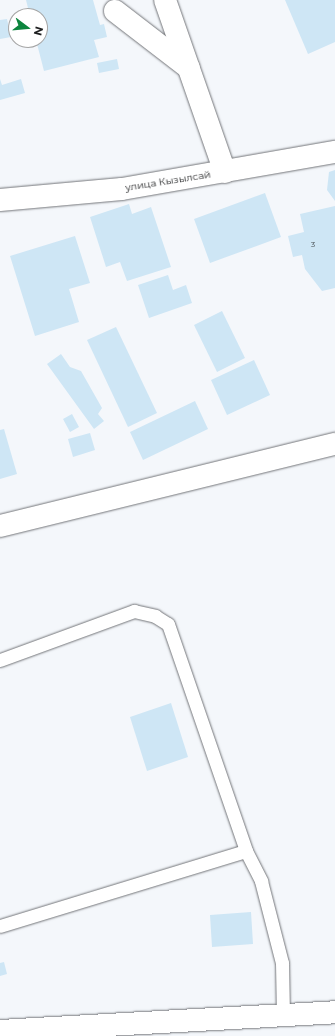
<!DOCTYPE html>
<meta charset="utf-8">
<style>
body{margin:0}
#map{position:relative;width:335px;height:1036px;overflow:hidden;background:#f4f7fb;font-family:Montserrat,sans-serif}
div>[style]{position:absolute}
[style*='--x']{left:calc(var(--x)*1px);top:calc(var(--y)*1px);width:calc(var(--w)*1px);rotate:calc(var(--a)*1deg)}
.building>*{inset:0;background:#cee6f5}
.roads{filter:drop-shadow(0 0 1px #737579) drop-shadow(0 0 1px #737579)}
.service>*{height:13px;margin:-6.5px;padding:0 6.5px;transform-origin:6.5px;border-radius:6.5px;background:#fff}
.minor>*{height:22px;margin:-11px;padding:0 11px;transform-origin:11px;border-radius:11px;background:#fff}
span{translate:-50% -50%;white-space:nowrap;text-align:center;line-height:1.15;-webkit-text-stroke:4px #fff;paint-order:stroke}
.number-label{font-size:8px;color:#495054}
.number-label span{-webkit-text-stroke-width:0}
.street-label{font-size:10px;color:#1d1e1f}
.north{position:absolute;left:8px;top:8px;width:40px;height:40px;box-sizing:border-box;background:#fff;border:1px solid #a5a5a5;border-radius:50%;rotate:106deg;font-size:11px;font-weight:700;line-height:16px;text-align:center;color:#1d1e1f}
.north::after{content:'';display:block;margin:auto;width:14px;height:18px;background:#0c853e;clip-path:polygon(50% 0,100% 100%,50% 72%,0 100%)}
</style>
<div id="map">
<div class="building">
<i style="clip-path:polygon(26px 0,93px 0,100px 25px,104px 24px,107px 37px,94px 40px,99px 57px,44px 71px,36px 40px,40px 40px,40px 16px,30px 16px)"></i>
<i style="clip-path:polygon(285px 0,335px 0,335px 42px,308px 54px)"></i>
<i style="clip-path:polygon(7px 19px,11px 37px,0 39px,0 20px)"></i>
<i style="clip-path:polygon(117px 59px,119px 69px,99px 73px,97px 63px)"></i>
<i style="clip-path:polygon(0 79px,2px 85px,21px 79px,25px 93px,0 100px)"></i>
<i style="clip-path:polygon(335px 170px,335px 201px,327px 190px,329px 172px)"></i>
<i style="clip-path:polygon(265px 193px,281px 237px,210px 263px,194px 219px)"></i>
<i style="clip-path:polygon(129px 204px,132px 214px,151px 207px,171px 267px,127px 281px,120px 262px,106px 267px,90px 217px)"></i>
<i style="clip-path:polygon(335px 206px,335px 288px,322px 291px,305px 269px,302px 255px,293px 257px,288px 236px,304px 232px,300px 214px)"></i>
<i style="clip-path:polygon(75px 236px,90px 283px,69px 289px,79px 322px,35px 336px,10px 256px)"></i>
<i style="clip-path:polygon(168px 275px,173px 290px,186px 285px,192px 303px,149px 318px,138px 285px)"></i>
<i style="clip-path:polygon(222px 311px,245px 358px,217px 372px,194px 325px)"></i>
<i style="clip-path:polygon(116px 327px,157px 413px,128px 427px,87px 340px)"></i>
<i style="clip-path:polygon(61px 354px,70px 367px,81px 371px,102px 408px,98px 414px,104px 421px,94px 429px,47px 364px)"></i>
<i style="clip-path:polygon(254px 360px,270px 395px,227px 415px,211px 380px)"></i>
<i style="clip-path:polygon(195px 401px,208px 429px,143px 460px,130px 432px)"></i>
<i style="clip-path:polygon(72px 414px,79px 427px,70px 432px,63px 419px)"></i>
<i style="clip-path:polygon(4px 429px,17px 474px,0 479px,0 430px)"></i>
<i style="clip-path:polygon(90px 433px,95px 450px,73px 457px,68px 439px)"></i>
<i style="clip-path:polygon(171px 703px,188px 757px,147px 771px,130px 717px)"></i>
<i style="clip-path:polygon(251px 912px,253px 944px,212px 947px,210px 915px)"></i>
<i style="clip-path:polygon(4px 962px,7px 974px,0 976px,0 963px)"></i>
</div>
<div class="roads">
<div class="service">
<i style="--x:0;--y:660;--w:143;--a:-20.1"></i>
<i style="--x:134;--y:611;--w:22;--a:13"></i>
<i style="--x:155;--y:616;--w:15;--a:32"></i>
<i style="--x:168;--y:624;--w:240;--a:71"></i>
<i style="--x:246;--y:851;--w:34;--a:63"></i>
<i style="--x:261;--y:881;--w:85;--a:75.6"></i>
<i style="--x:282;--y:963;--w:51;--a:88.9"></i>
<i style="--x:0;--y:926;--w:257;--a:-17"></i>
</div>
<div class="minor">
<i style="--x:165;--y:0;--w:182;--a:70.8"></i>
<i style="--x:115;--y:11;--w:93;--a:37.6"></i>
<i style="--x:0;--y:200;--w:122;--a:-5.2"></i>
<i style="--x:122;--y:189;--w:216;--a:-9.9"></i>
<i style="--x:0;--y:526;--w:345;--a:-13.8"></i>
<i style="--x:0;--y:1031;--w:336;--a:-3.2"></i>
</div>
</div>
<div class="number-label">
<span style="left:313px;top:245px">3</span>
</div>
<div class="street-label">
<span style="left:168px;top:181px;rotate:-9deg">улица Кызылсай</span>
</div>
<div class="north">N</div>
</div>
